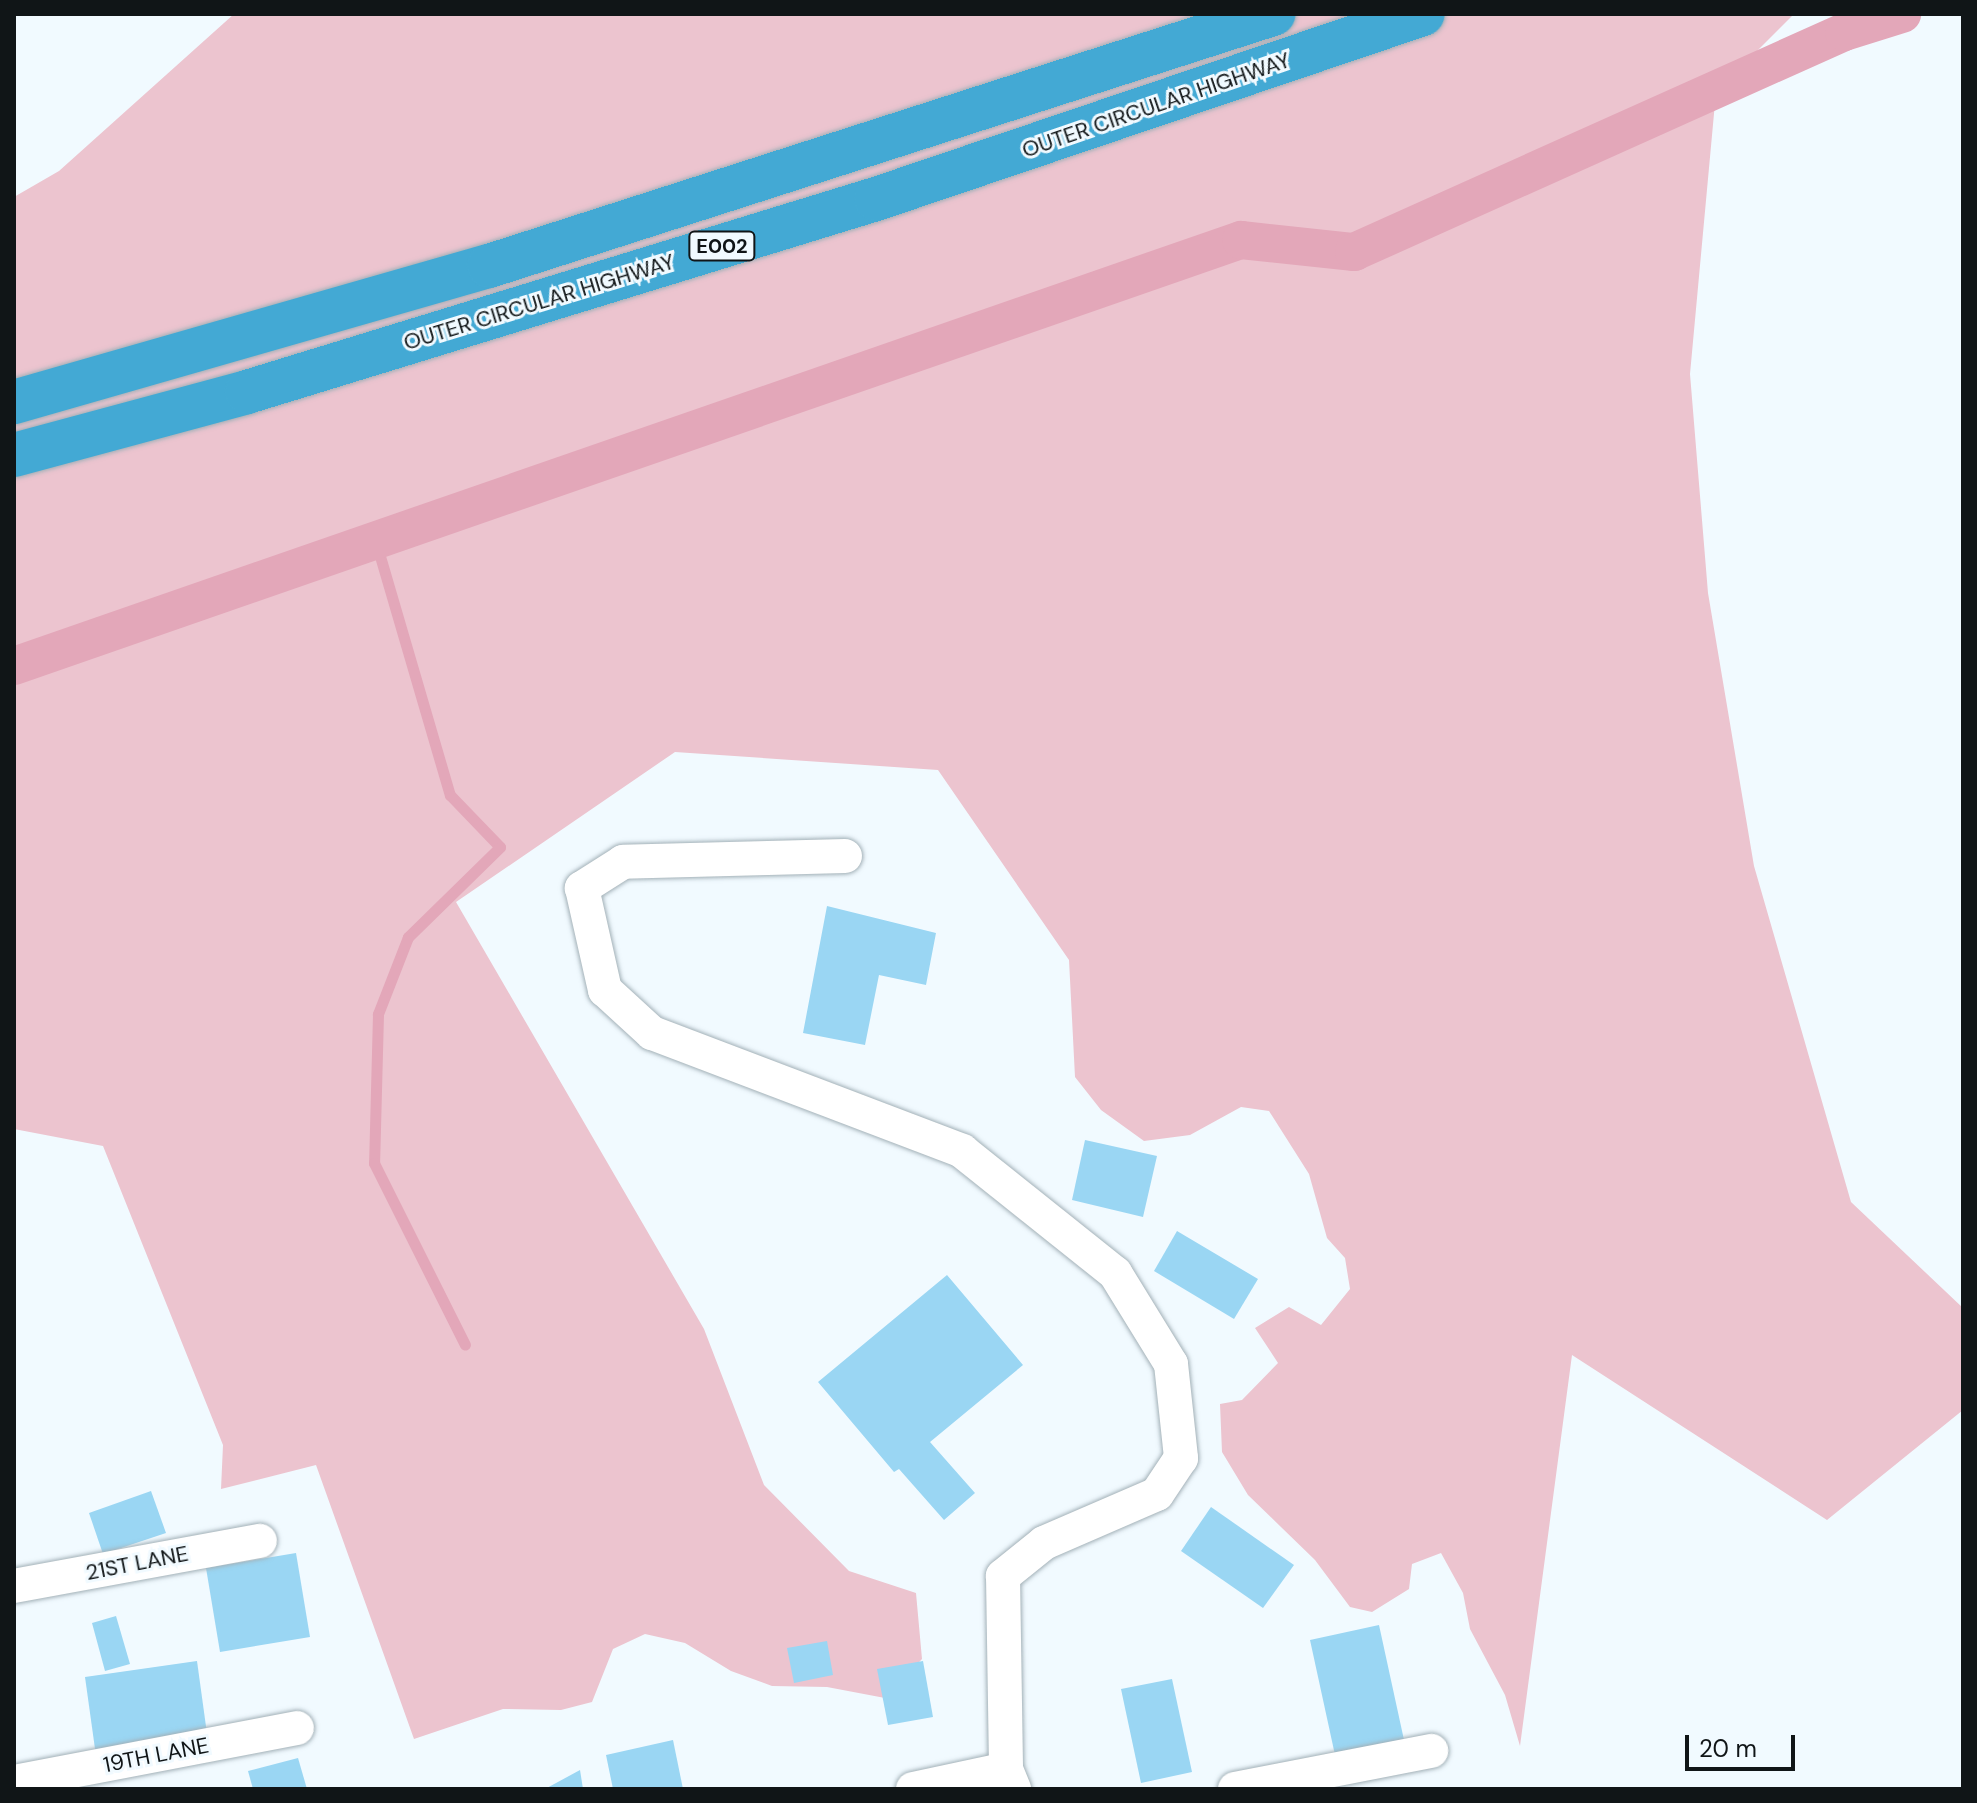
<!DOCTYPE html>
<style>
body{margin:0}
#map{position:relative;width:1977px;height:1803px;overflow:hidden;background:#f1faff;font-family:"DM Sans",sans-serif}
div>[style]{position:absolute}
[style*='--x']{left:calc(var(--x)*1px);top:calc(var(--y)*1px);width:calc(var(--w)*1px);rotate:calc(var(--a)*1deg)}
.green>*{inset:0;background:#ecc4cf}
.stream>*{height:11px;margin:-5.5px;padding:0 5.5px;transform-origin:5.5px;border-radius:5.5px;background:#e3a7b9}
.canal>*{height:38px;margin:-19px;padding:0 19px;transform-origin:19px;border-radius:19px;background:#e3a7b9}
.building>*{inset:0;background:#9ad6f3}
.roads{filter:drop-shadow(0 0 2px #a3b1b8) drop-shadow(0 0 2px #a3b1b8)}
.minor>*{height:34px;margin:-17px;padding:0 17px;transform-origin:17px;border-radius:17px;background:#fff}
.motorway>*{height:44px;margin:-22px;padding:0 22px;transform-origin:22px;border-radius:22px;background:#43a9d4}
span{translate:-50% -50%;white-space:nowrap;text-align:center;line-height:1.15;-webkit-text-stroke:6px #f1faff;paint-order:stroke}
.shield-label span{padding:2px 6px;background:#f1faff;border:2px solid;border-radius:6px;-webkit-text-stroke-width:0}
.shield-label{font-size:20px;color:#101517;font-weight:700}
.street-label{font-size:22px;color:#101517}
.frame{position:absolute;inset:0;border:16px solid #101517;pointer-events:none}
.scale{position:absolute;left:1685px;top:1735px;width:110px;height:36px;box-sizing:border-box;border:4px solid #101517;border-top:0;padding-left:10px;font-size:24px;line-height:28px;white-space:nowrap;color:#101517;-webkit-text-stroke:6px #f1faff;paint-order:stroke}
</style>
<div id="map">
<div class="green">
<i style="clip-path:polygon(234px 14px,1794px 14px,1716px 92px,1690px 374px,1708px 593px,1754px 866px,1851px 1202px,1963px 1308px,1963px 1410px,1827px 1520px,1572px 1355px,1520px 1746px,1505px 1695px,1470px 1629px,1463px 1593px,1441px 1553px,1412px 1564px,1409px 1589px,1372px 1612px,1350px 1607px,1315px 1560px,1248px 1495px,1222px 1452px,1220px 1404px,1242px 1400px,1278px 1363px,1255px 1328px,1289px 1307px,1321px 1325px,1350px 1289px,1345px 1258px,1327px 1238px,1309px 1174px,1269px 1111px,1241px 1107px,1190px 1135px,1144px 1141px,1101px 1110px,1075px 1077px,1069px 960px,938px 770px,675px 752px,456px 902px,704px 1329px,764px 1485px,849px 1571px,916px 1593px,922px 1659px,885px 1698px,827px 1687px,772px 1686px,731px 1671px,685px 1643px,645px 1634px,613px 1649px,592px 1702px,561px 1710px,503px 1709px,414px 1739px,316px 1465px,221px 1489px,223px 1445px,103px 1146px,14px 1129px,14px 197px,59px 171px)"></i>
</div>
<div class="stream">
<i style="--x:375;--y:539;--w:267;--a:73.7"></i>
<i style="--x:450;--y:795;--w:72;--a:46.1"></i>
<i style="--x:500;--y:847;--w:129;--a:135.6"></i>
<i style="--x:408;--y:937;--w:83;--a:111.3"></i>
<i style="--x:378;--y:1014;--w:149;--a:91.5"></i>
<i style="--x:374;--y:1163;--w:203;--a:63.4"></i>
</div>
<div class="canal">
<i style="--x:14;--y:666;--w:1299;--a:-19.15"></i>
<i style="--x:1241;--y:240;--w:114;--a:6.1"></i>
<i style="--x:1354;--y:252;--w:537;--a:-24.18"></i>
<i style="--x:1844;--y:32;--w:61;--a:-17.2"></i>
</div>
<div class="building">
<i style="clip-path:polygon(827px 906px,936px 933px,926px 985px,879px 975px,865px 1045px,803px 1033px)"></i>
<i style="clip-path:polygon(1085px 1140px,1157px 1156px,1143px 1217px,1072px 1200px)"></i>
<i style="clip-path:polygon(1177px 1231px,1258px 1279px,1234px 1319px,1154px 1271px)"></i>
<i style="clip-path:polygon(947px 1275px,1023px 1365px,930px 1442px,975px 1493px,944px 1520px,899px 1469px,894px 1472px,818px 1382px)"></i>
<i style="clip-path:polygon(151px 1491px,166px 1533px,103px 1554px,89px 1513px)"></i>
<i style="clip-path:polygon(1211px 1507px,1294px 1565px,1263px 1608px,1181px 1551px)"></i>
<i style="clip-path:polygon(296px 1553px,310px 1637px,220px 1652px,206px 1568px)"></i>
<i style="clip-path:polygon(116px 1616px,130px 1664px,105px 1671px,92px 1623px)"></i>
<i style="clip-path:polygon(1379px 1625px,1404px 1740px,1335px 1755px,1310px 1640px)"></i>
<i style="clip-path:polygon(827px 1641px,833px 1675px,794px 1683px,787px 1648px)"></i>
<i style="clip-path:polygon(197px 1661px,208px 1741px,96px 1756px,85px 1677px)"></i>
<i style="clip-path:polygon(923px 1661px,933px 1717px,888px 1725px,877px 1669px)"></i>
<i style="clip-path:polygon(1172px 1679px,1192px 1772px,1141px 1783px,1121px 1689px)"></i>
<i style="clip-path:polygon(673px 1740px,683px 1789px,613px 1789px,606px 1755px)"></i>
<i style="clip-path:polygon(298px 1758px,307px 1789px,253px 1789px,248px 1771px)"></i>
<i style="clip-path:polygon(580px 1770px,583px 1789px,545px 1789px)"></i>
</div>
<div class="roads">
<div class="minor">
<i style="--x:845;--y:856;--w:222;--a:178.5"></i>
<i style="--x:623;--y:862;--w:49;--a:147.6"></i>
<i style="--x:582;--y:888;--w:105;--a:77.3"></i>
<i style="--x:605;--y:990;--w:64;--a:42.5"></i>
<i style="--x:652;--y:1033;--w:332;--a:20.8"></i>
<i style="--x:962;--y:1151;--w:196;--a:38.6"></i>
<i style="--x:1115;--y:1273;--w:107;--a:58.4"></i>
<i style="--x:1171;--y:1364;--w:95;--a:83.9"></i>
<i style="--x:1181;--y:1458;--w:43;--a:123.7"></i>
<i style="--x:1157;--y:1494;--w:123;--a:156.6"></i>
<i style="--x:1044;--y:1543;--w:53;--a:141.2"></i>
<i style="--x:1003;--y:1576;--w:193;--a:89.1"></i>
<i style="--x:1006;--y:1769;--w:22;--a:68"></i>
<i style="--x:14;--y:1586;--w:250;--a:-10.4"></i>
<i style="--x:14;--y:1782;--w:288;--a:-10.8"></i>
<i style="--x:913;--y:1789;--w:95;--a:-12.1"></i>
<i style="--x:1235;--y:1789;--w:200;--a:-11"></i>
</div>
<div class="motorway">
<i style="--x:14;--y:402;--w:494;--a:-16"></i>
<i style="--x:489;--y:266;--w:824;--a:-17.82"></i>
<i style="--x:14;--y:455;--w:241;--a:-15.1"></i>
<i style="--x:247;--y:392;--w:658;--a:-17.06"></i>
<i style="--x:876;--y:199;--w:577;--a:-18.69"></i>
</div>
</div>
<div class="shield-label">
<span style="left:722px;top:246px">E002</span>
</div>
<div class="street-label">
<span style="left:1156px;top:105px;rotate:-19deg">OUTER CIRCULAR HIGHWAY</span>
<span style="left:539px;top:302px;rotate:-17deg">OUTER CIRCULAR HIGHWAY</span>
<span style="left:137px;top:1563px;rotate:-11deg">21ST LANE</span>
<span style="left:156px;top:1755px;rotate:-11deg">19TH LANE</span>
</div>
<div class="frame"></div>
<div class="scale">20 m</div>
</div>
